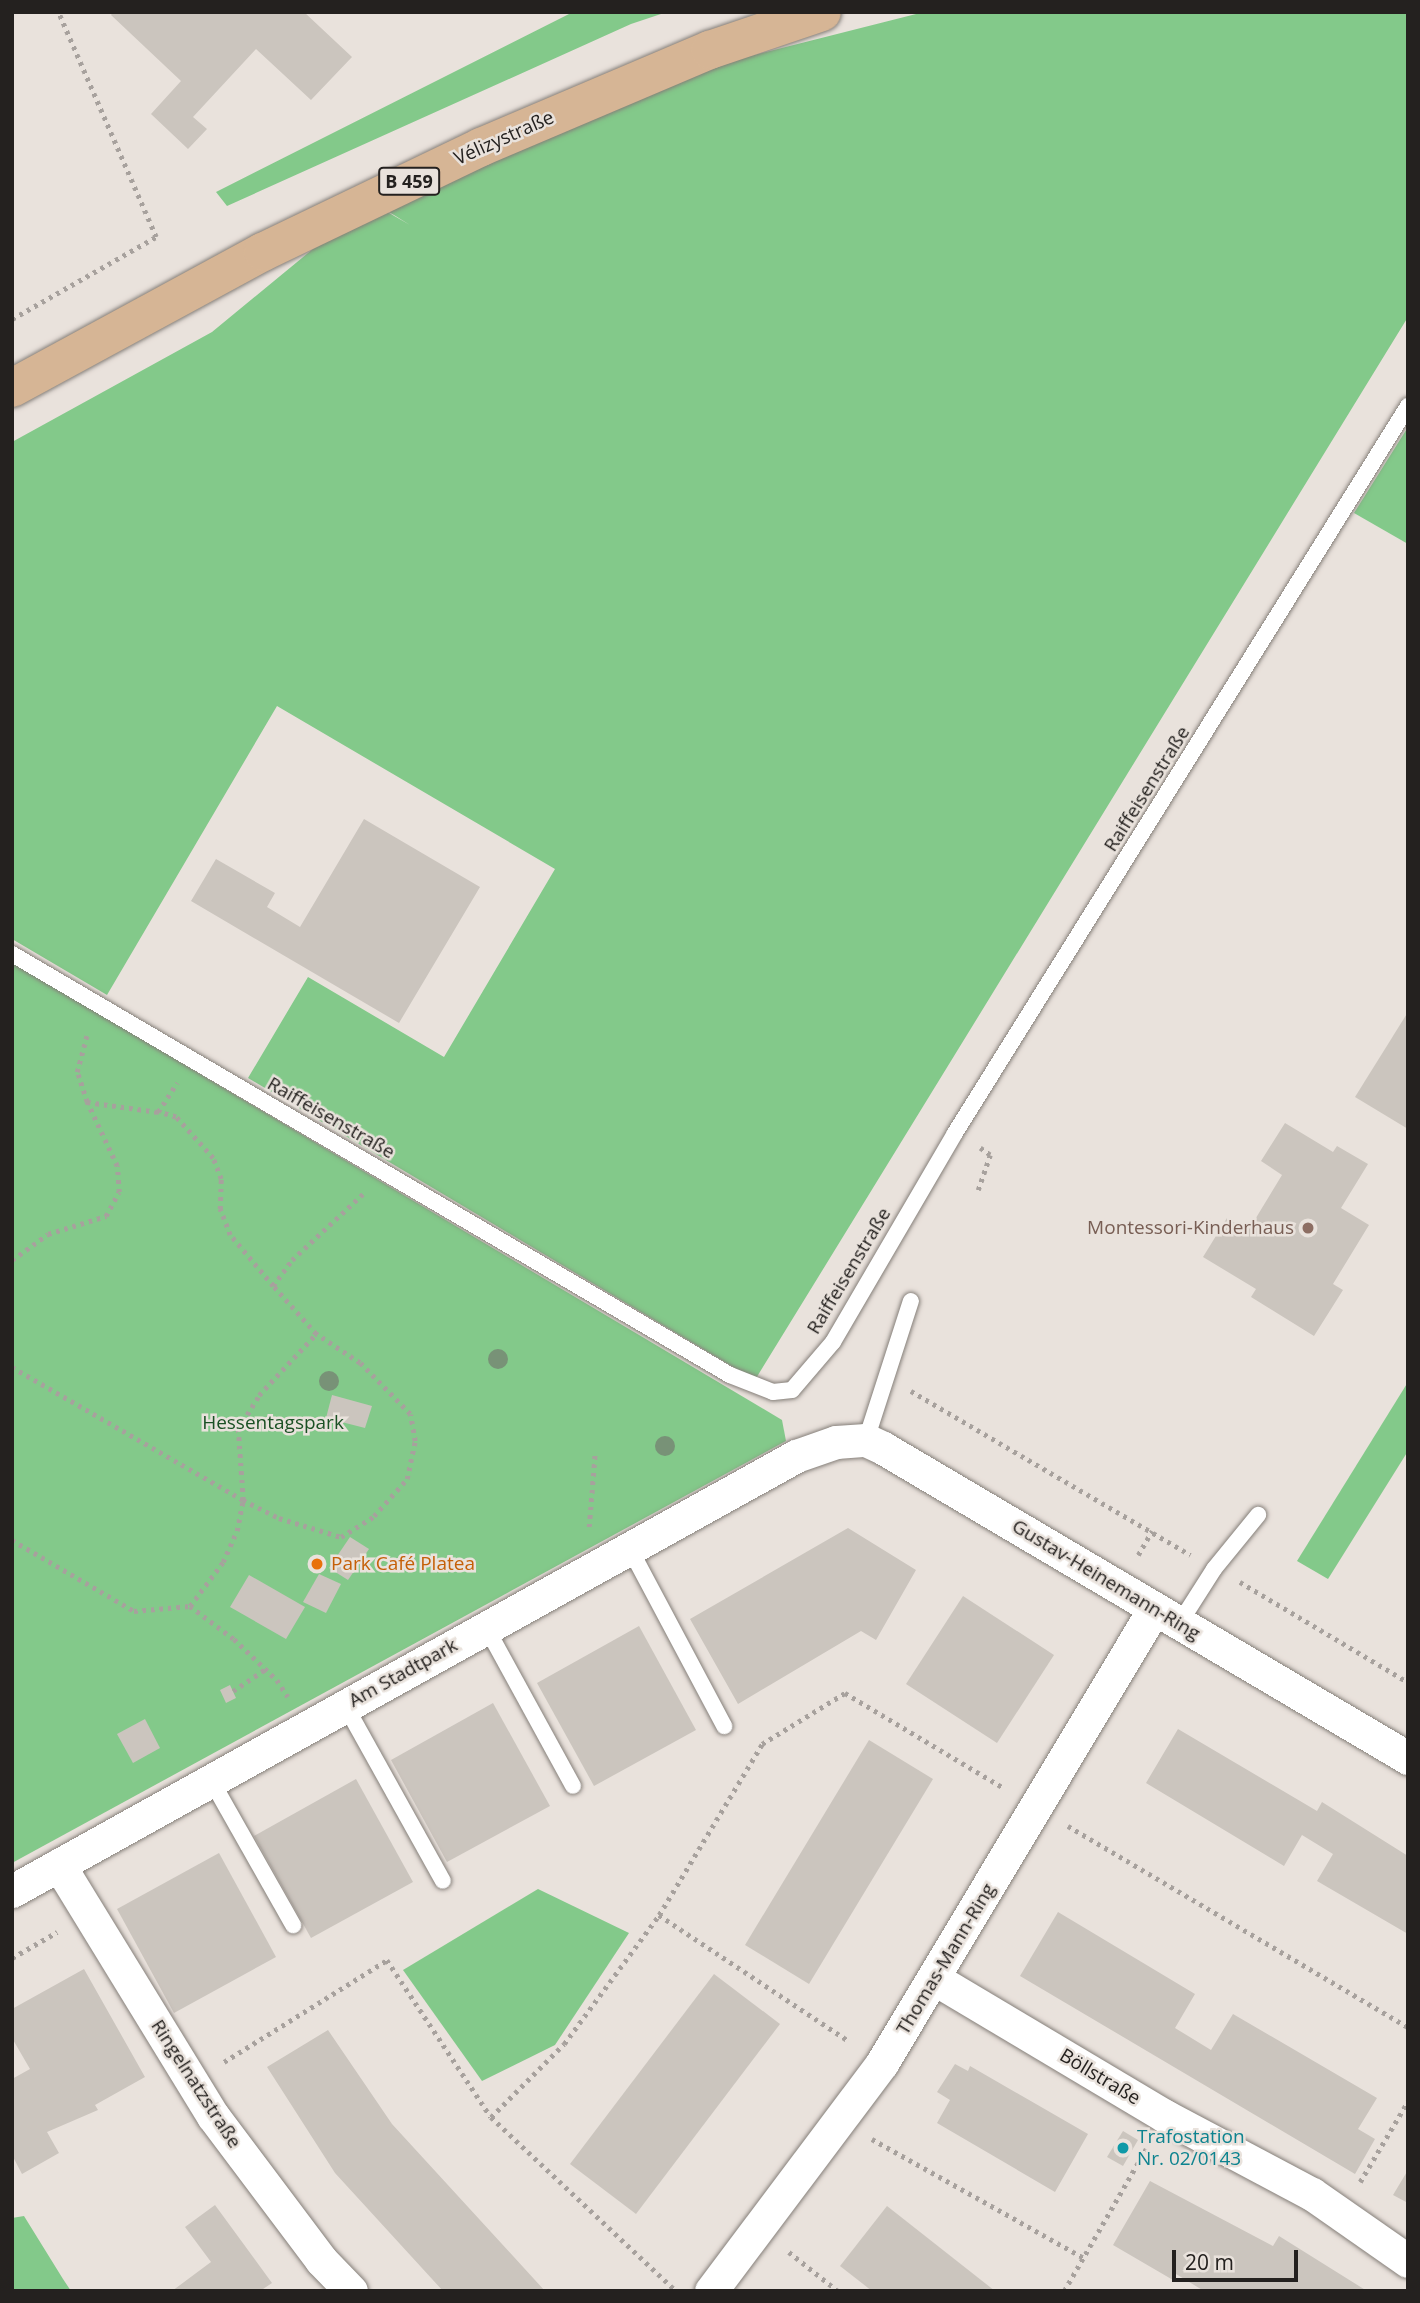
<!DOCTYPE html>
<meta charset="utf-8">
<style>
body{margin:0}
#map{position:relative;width:1420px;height:2303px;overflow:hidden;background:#e9e2dc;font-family:"Open Sans",sans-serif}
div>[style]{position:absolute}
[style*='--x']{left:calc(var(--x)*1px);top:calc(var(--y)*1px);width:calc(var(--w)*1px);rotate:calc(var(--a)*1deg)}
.green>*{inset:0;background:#83c98a}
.building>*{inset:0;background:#cbc5be}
.path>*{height:4.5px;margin-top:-2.25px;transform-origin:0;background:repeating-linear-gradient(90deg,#a7a19d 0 3.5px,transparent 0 8.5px)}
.roads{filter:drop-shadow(0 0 2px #857f79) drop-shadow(0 0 2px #857f79)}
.lane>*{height:16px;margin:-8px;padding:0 8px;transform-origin:8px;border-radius:8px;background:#fff}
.street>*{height:33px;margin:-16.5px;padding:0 16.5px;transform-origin:16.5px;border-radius:16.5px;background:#fff}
.primary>*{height:38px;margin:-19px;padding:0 19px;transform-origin:19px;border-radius:19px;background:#d6b595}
.trees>*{width:20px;height:20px;margin:-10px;border-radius:50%;background:#789277}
.dots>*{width:19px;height:19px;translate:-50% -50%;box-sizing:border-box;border:4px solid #e9e2dc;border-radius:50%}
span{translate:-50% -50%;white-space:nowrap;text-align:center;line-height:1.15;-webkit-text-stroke:5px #e9e2dc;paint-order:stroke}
.shield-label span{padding:2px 5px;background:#e9e2dc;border:2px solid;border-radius:5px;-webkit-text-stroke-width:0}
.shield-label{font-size:18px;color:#24211f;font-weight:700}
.street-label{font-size:19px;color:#24211f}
.education-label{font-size:19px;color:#785e54}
.right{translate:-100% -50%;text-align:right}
.park-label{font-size:19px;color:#1b5124}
.food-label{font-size:19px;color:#c56008}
.left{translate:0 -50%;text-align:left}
.culture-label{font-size:19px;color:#0d838f}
.frame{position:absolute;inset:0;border:14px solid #24211f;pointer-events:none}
.scale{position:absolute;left:1172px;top:2250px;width:126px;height:32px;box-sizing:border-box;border:4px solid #24211f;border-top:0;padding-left:9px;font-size:21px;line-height:24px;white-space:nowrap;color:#24211f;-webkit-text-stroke:5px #e9e2dc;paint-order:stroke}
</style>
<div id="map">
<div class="green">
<i style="clip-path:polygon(573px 12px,667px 12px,631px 24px,227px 206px,216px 192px)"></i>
<i style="clip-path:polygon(924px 12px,1408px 12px,1408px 317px,755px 1380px,248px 1078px,308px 977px,444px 1057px,555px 869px,277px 706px,107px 995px,12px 939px,12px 442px,212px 332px,370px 202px,410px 225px,373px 202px,687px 72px)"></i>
<i style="clip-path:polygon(1408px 427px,1408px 544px,1354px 513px)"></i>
<i style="clip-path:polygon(12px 962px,782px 1420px,786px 1441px,12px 1863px)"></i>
<i style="clip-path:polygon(1408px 1382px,1408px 1451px,1328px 1579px,1297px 1561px)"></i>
<i style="clip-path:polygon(538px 1889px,629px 1933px,555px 2045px,482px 2081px,403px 1970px)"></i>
<i style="clip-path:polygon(24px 2216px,63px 2279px,71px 2291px,12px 2291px,12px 2218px)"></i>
</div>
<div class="building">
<i style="clip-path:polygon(113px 12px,304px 12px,352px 57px,311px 100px,256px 49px,193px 117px,207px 129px,188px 149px,151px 114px,181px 81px,111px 15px)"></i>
<i style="clip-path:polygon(364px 819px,480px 887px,399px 1023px,191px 901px,216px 859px,275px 893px,267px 907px,300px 927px)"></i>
<i style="clip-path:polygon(1408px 1012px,1408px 1129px,1355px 1097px)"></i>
<i style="clip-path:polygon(1285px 1123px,1333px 1152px,1337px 1146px,1368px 1164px,1341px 1208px,1369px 1225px,1333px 1284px,1343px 1290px,1314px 1336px,1251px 1297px,1256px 1289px,1203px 1257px,1227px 1218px,1248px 1231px,1282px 1175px,1261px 1161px)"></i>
<i style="clip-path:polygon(332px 1395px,372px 1406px,365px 1428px,326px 1418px)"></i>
<i style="clip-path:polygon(848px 1528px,916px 1570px,876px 1640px,861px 1631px,738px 1704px,690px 1619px)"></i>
<i style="clip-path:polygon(350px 1537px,369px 1549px,348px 1580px,329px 1568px)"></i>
<i style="clip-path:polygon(319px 1574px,341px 1584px,326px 1613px,303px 1602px)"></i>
<i style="clip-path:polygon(249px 1575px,305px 1607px,286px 1639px,230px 1607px)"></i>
<i style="clip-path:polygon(963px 1596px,1054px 1655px,997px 1743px,906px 1684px)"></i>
<i style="clip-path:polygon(639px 1626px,696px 1730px,594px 1786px,537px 1683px)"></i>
<i style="clip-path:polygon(230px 1685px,236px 1698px,226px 1703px,220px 1690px)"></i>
<i style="clip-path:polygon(493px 1703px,550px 1806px,447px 1862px,391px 1760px)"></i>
<i style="clip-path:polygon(145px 1719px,160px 1748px,133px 1763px,117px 1734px)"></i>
<i style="clip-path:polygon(1178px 1729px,1317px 1811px,1322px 1802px,1408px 1856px,1408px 1934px,1317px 1881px,1333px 1854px,1302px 1835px,1284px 1866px,1146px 1783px)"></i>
<i style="clip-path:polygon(869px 1740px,933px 1779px,809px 1984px,745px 1945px)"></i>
<i style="clip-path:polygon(356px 1779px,413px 1882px,311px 1938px,254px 1836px)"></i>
<i style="clip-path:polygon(219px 1853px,276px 1957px,174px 2013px,117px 1909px)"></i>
<i style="clip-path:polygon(1058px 1912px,1195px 1994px,1175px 2028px,1211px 2050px,1233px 2014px,1377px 2098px,1358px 2129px,1375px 2139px,1355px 2174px,1020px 1976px)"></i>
<i style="clip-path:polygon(84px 1969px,145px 2077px,95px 2105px,98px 2110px,47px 2132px,59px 2153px,22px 2174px,12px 2155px,12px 2079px,30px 2069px,12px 2038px,12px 2009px)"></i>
<i style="clip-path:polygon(714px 1974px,780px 2024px,636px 2214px,570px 2164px)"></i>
<i style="clip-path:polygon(328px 2030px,392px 2124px,545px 2291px,443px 2291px,335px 2173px,267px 2067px)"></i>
<i style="clip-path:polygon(955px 2064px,968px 2071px,970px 2066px,1088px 2134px,1055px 2192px,937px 2123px,950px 2100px,937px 2092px)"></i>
<i style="clip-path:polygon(1123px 2131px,1138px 2140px,1123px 2166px,1107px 2157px)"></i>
<i style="clip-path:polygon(1408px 2170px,1408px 2203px,1393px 2195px)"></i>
<i style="clip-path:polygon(1150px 2181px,1273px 2246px,1279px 2236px,1367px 2291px,1204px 2291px,1176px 2274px,1173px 2280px,1113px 2245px)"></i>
<i style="clip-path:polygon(215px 2205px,272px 2283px,260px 2291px,172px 2291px,211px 2262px,185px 2227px)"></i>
<i style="clip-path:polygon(887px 2206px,995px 2291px,872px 2291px,840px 2266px)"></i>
</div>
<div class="path">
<i style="--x:12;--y:319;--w:166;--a:-29.7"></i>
<i style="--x:156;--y:237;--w:245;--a:-113.5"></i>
<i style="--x:87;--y:1102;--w:32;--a:-108"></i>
<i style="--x:77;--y:1072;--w:42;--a:-75"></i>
<i style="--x:978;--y:1190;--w:37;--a:-71"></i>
<i style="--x:990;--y:1155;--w:12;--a:-145"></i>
<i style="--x:12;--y:1260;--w:44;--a:-35.8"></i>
<i style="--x:48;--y:1234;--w:61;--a:-17.2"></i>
<i style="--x:106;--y:1216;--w:27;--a:-62"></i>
<i style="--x:119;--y:1192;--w:26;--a:-94"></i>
<i style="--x:117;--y:1166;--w:71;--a:-115.1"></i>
<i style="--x:87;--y:1102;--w:72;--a:8"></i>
<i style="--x:158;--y:1112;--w:35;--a:-57"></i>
<i style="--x:273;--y:1286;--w:32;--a:-54"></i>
<i style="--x:292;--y:1260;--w:100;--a:-43"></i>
<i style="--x:12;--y:1367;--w:267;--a:29.9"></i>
<i style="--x:243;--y:1500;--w:40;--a:26.6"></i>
<i style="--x:279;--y:1518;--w:65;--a:17"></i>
<i style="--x:341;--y:1537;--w:39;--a:-32"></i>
<i style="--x:374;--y:1516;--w:50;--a:-48.3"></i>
<i style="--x:407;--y:1479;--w:39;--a:-78"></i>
<i style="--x:415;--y:1441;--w:27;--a:-100"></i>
<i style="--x:410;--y:1414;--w:71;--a:-134.4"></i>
<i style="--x:360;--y:1363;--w:53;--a:-146.6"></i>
<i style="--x:316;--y:1334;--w:64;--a:-131.9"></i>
<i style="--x:273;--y:1286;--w:67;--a:-130.1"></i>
<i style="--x:230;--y:1235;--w:28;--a:-111"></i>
<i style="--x:220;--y:1209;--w:30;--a:-88"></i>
<i style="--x:221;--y:1179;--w:22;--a:-111"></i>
<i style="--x:213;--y:1158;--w:55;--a:-132.1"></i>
<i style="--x:176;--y:1117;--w:19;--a:-164"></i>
<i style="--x:911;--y:1391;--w:324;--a:30.4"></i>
<i style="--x:589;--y:1527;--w:75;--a:-85.4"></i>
<i style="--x:12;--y:1540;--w:141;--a:30.2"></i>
<i style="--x:134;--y:1611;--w:56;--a:-5.1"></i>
<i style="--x:190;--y:1606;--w:55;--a:36.9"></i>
<i style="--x:234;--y:1639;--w:59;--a:43.6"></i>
<i style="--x:277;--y:1680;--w:20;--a:57"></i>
<i style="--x:1138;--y:1555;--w:28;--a:-60"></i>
<i style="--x:1240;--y:1582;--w:196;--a:30.8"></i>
<i style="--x:190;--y:1606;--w:55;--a:-53.1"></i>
<i style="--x:223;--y:1562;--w:34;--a:-66"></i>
<i style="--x:237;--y:1531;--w:32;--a:-79"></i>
<i style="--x:243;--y:1500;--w:71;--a:-94"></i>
<i style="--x:238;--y:1429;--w:40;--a:-58"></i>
<i style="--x:259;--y:1395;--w:83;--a:-46.9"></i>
<i style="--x:233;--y:1691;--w:40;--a:-34"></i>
<i style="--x:1068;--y:1826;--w:395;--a:30.6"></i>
<i style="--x:659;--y:1915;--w:229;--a:33.6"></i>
<i style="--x:12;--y:1958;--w:52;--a:-30"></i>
<i style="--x:224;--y:2062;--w:192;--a:-32"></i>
<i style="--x:387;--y:1960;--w:188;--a:56.5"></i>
<i style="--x:491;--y:2117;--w:251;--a:43.2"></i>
<i style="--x:491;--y:2117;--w:103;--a:-45"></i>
<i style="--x:564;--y:2044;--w:160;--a:-53.6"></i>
<i style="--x:659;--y:1915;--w:200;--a:-58.9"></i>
<i style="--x:762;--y:1744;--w:97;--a:-31.6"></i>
<i style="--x:845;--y:1693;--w:185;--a:30.9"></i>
<i style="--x:872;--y:2139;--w:243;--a:29.3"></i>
<i style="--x:1360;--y:2182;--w:94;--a:-59.3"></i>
<i style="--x:789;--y:2252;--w:63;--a:38.5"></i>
<i style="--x:1064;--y:2291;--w:164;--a:-60"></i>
</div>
<div class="roads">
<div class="lane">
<i style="--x:12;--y:954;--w:832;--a:30.39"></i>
<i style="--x:730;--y:1375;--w:46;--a:21.6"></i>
<i style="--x:773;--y:1392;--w:19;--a:-6"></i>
<i style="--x:792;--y:1390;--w:63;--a:-49.5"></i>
<i style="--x:833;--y:1342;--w:242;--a:-59.7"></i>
<i style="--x:955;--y:1133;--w:857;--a:-58.07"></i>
<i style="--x:866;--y:1440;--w:146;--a:-72.1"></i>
<i style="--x:629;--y:1547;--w:203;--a:62"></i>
<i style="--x:1179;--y:1624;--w:65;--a:-57.5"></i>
<i style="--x:1214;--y:1569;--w:70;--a:-50.8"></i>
<i style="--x:486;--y:1627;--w:181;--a:61.3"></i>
<i style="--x:345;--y:1705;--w:201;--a:60.9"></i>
<i style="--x:211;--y:1780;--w:167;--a:60.5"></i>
</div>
<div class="street">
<i style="--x:59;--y:1865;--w:294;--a:58.5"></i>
<i style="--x:213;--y:2116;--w:180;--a:53.1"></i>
<i style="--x:321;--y:2260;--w:43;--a:45.9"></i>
<i style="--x:12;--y:1891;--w:897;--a:-29.02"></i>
<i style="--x:796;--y:1456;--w:42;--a:-19.3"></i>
<i style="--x:836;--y:1442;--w:30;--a:-4"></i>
<i style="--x:866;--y:1440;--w:19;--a:25"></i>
<i style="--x:883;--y:1448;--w:610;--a:30.56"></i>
<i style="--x:935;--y:1979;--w:268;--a:30.8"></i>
<i style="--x:1165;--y:2116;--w:166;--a:28"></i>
<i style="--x:1312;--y:2194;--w:117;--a:34.9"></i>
<i style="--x:711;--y:2291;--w:285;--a:-53.1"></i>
<i style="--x:882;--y:2063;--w:529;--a:-59.07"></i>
</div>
<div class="primary">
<i style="--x:12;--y:388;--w:285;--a:-28.5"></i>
<i style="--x:263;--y:252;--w:242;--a:-25.7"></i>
<i style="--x:481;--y:147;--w:249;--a:-23"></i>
<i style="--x:710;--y:50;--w:118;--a:-18.7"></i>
</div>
</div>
<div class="trees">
<i style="left:498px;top:1359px"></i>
<i style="left:329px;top:1381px"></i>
<i style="left:665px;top:1446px"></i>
</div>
<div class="dots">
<i style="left:1308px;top:1228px;background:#8d6e63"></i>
<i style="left:317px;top:1564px;background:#e8710a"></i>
<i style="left:1123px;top:2148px;background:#0f9aa8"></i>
</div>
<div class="shield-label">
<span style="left:409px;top:181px">B 459</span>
</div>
<div class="street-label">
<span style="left:504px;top:138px;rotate:-24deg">Vélizystraße</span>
<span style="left:1147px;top:789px;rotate:-58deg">Raiffeisenstraße</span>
<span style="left:331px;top:1118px;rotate:30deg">Raiffeisenstraße</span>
<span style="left:849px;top:1271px;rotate:-59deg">Raiffeisenstraße</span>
<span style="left:1106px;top:1580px;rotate:31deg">Gustav-Heinemann-Ring</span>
<span style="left:403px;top:1673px;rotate:-29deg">Am Stadtpark</span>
<span style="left:946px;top:1959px;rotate:-59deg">Thomas-Mann-Ring</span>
<span style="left:1100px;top:2077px;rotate:31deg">Böllstraße</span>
<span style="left:196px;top:2084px;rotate:57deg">Ringelnatzstraße</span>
</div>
<div class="education-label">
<span class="right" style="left:1294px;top:1228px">Montessori-Kinderhaus</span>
</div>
<div class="park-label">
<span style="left:273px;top:1423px">Hessentagspark</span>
</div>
<div class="food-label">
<span class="left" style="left:331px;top:1564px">Park Café Platea</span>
</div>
<div class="culture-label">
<span class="left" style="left:1137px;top:2148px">Trafostation<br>Nr. 02/0143</span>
</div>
<div class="frame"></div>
<div class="scale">20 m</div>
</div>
